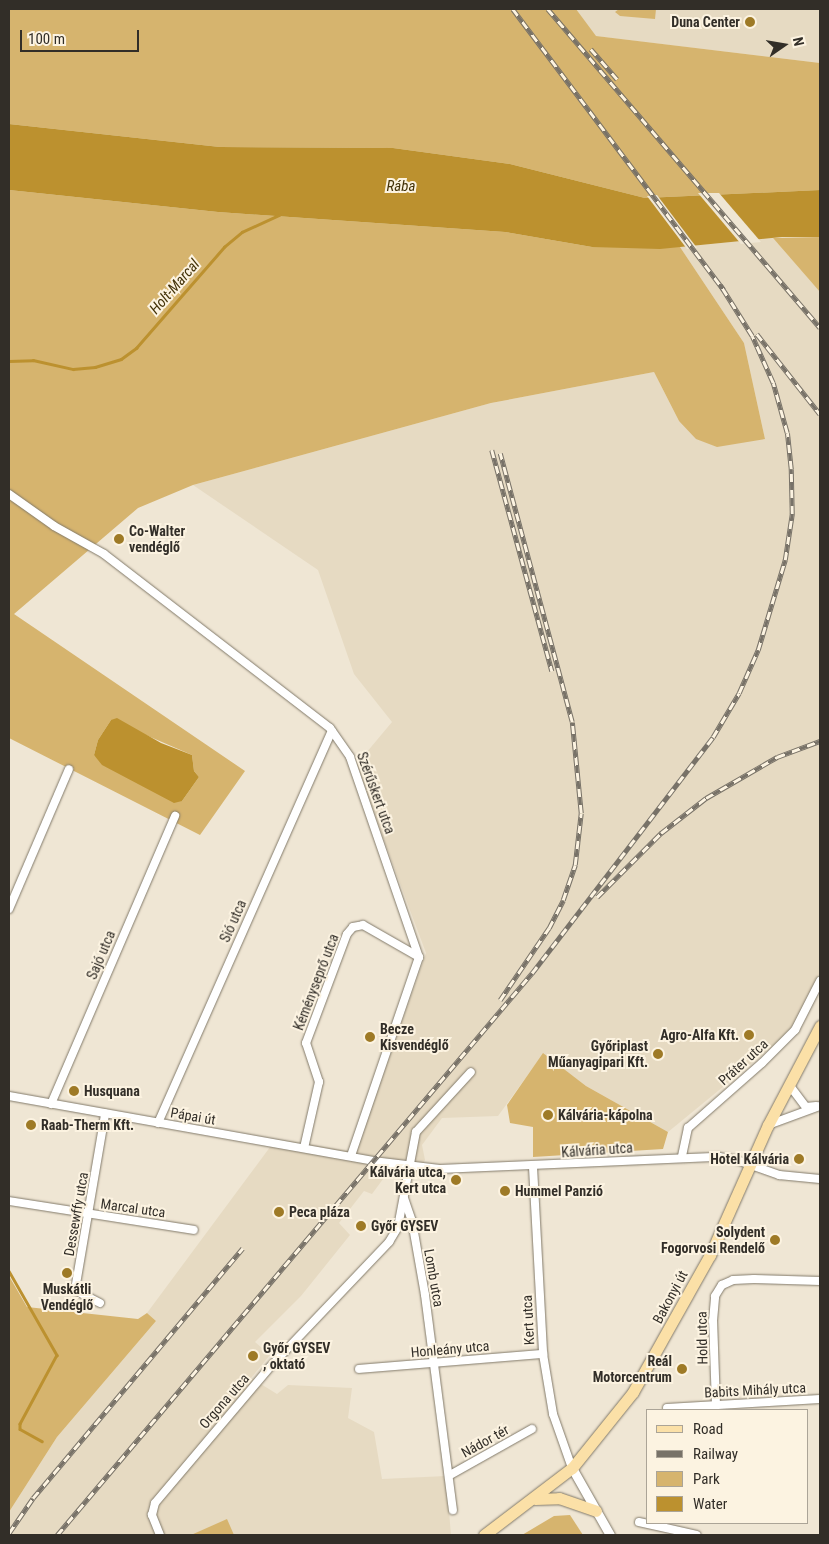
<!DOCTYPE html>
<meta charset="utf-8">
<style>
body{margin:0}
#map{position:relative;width:829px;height:1544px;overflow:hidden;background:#efe6d4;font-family:"Roboto Condensed",sans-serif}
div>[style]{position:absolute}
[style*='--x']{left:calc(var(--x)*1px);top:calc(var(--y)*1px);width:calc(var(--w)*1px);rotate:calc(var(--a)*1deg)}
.built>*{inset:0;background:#e6dac2}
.green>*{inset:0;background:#d6b46e}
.water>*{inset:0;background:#bc912f}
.pier>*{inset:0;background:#efe6d4}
.stream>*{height:2.5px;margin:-1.25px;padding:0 1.25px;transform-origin:1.25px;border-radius:1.25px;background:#bc912f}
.roads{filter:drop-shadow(0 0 1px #827a6a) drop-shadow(0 0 1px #827a6a)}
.minor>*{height:8px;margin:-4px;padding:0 4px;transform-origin:4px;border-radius:4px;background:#fff}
.tertiary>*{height:9px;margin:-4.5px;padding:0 4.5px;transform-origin:4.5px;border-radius:4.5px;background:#fff}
.primary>*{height:11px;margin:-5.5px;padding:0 5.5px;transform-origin:5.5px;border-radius:5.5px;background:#fbe0a7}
.rail>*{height:4.5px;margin-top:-2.25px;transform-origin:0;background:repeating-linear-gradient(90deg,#fcf3e1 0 8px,#787268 0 16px);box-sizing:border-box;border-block:1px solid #787268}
.dots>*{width:14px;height:14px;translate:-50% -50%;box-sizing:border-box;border:2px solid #fcf3e1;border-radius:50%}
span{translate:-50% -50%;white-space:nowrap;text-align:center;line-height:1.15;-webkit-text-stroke:4px #fcf3e1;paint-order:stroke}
.poi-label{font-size:14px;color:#322e28;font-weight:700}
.right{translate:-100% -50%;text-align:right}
.left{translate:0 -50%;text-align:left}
.street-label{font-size:14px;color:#322e28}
.water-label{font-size:15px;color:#433208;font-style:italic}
.frame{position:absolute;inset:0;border:10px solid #322e28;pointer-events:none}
.legend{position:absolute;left:646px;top:1409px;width:162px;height:115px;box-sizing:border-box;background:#fcf3e1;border:1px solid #aba497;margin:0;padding:6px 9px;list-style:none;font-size:15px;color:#322e28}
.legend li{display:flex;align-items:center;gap:10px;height:25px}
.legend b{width:25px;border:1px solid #aba497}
.north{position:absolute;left:759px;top:20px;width:50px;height:50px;-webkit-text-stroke:4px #fcf3e1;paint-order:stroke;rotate:77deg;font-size:14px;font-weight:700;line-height:20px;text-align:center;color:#322e28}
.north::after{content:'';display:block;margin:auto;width:18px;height:22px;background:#322e28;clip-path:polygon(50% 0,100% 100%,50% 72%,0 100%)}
.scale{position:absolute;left:20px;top:30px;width:119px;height:22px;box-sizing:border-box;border:2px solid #322e28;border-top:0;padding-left:6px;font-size:15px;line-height:18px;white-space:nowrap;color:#322e28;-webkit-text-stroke:4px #fcf3e1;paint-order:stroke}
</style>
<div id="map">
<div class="built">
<i style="clip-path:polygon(576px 9px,820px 9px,820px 63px,595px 36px)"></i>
<i style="clip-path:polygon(773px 238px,820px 292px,820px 972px,807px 1004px,785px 1036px,668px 1132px,586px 1086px,543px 1054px,498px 1116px,442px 1118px,422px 1145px,425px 1160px,416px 1179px,386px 1175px,372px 1194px,364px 1191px,339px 1223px,350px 1235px,301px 1296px,255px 1342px,270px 1355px,251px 1378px,277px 1394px,288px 1385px,352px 1388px,348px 1418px,374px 1432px,382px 1479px,446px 1476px,451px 1535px,9px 1535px,9px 1512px,57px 1437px,156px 1321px,147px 1313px,276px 1139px,356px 1152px,426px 953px,356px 765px,392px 722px,354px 674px,318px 570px,193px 485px,491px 403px,654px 372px,679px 421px,765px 439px,744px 343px,680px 247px)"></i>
</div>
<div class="green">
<i style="clip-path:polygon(9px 9px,576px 9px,596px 36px,820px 63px,820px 190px,645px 198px,510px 164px,393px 148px,220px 147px,9px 124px)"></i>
<i style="clip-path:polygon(619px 9px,656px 9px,655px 19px,620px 16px,615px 12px)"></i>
<i style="clip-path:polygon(evenodd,9px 190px,218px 212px,505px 232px,592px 247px,680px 247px,744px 343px,765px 439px,717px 447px,696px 439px,679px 421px,654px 372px,491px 403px,193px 485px,138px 508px,14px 614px,245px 771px,200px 835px,9px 738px,9px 190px,111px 720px,192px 755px,194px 771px,199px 777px,182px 801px,94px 755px,98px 740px,111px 720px)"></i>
<i style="clip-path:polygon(820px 237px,820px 292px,773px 238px)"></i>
<i style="clip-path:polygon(543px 1053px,586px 1086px,668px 1132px,663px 1149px,533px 1157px,533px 1127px,510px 1123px,507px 1105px)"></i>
<i style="clip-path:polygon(9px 1276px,27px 1307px,138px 1319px,147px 1313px,156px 1321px,57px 1437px,9px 1512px)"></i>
<i style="clip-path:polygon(570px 1515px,583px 1535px,522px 1535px,554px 1516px)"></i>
<i style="clip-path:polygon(227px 1519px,234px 1535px,191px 1535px)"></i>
</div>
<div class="water">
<i style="clip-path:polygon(9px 124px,220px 147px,393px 148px,510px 164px,645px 198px,820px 190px,820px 237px,782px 237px,660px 249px,592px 247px,505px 232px,218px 212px,9px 190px)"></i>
<i style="clip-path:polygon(117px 718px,161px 743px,192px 755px,194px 771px,199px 777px,182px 801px,174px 803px,102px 765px,94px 755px,98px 740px,111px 720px)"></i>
</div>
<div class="pier">
<i style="clip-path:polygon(698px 193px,719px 193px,761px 242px,741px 244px)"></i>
<i style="clip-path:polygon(657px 195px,697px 248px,687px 249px,647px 196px)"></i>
</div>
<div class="stream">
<i style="--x:9;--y:361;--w:24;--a:-2"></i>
<i style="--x:33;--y:360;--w:41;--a:12.7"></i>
<i style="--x:73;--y:369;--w:22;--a:-5"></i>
<i style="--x:95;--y:367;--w:27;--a:-17"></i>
<i style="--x:121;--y:359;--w:19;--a:-36"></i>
<i style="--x:136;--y:348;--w:134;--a:-48.9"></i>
<i style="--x:224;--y:247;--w:23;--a:-40"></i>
<i style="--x:242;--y:232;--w:41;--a:-24.7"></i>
<i style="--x:9;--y:1271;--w:97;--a:60.3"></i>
<i style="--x:57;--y:1355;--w:78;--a:118.2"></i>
<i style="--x:20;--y:1424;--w:5;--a:90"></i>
<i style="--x:20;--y:1429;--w:25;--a:29"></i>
</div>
<div class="roads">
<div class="minor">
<i style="--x:9;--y:494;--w:55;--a:35.4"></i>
<i style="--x:54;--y:526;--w:57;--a:29.2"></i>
<i style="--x:104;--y:554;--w:285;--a:37.6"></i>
<i style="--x:330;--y:728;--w:35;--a:55"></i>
<i style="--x:350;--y:757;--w:212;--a:71"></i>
<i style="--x:419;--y:957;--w:210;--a:108.9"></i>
<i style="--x:9;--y:909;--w:152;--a:-66.8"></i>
<i style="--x:790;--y:1086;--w:26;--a:53"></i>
<i style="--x:806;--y:1107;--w:10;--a:-6"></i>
<i style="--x:9;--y:1096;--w:370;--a:10.1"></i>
<i style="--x:373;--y:1161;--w:67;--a:6.8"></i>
<i style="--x:440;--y:1169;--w:279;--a:-2.5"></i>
<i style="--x:719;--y:1157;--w:15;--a:8"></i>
<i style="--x:734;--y:1159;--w:48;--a:19.6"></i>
<i style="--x:779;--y:1175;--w:41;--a:5.6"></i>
<i style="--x:51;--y:1104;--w:314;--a:-66.7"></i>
<i style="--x:158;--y:1123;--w:429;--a:-66.1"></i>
<i style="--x:768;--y:1125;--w:55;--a:-20.1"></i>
<i style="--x:304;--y:1148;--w:68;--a:-77.2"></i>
<i style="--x:319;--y:1082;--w:41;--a:-108.4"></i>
<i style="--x:306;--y:1043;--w:116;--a:-69.4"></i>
<i style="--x:347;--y:934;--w:9;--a:-49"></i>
<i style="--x:353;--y:927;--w:10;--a:-11"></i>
<i style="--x:363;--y:925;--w:64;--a:29.7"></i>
<i style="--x:682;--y:1156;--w:29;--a:-78"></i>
<i style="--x:688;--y:1128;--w:98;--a:-41.3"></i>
<i style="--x:762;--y:1063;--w:47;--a:-45"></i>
<i style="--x:795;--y:1030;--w:55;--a:-63"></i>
<i style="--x:533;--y:1167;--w:187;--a:86.9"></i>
<i style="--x:543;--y:1354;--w:61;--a:80.5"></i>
<i style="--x:553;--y:1414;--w:57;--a:70.6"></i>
<i style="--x:404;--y:1198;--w:24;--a:71"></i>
<i style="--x:412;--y:1221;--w:75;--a:80"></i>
<i style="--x:425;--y:1295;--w:217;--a:82.6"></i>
<i style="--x:9;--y:1201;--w:187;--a:8.9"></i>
<i style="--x:100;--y:1303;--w:28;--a:-153"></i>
<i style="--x:75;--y:1290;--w:179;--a:-80.3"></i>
<i style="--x:359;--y:1369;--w:185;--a:-4.7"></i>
<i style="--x:716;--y:1405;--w:84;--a:-92"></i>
<i style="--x:713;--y:1321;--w:25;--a:-85"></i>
<i style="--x:715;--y:1296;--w:13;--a:-58"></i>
<i style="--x:722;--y:1285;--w:12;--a:-24"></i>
<i style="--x:733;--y:1280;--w:21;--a:-3"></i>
<i style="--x:754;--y:1279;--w:66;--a:1.7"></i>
<i style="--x:667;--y:1408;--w:153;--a:-3.4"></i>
<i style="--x:450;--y:1475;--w:94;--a:-29.3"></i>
<i style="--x:639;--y:1522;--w:59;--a:12.6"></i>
<i style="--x:160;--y:1535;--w:22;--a:-112"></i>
<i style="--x:152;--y:1515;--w:12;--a:-76"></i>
<i style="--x:155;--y:1503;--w:178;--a:-49.8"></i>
<i style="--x:270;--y:1367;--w:173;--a:-46.4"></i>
<i style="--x:389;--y:1242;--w:17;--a:-59"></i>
<i style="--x:398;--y:1227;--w:97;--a:-79.3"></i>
<i style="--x:416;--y:1132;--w:81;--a:-47.5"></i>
</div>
<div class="tertiary">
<i style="--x:572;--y:1468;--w:77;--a:60.4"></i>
</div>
<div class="primary">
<i style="--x:535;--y:1499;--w:24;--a:-2"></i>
<i style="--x:559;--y:1498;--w:39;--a:19"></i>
<i style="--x:484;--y:1535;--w:111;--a:-37.3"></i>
<i style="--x:572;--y:1468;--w:97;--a:-51.2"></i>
<i style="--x:633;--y:1392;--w:157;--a:-60.7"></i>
<i style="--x:710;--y:1255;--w:142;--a:-66"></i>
<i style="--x:768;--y:1125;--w:112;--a:-62.3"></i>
</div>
</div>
<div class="rail">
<i style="--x:513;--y:9;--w:351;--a:53.1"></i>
<i style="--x:548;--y:9;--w:419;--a:49.5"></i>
<i style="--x:591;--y:49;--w:40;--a:49"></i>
<i style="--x:757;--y:334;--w:102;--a:51.8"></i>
<i style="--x:492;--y:450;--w:229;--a:74.8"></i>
<i style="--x:597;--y:897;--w:91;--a:-45"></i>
<i style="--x:661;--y:833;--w:57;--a:-37.9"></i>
<i style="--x:706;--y:798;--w:82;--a:-30"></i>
<i style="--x:777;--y:757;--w:46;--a:-20.4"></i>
<i style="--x:500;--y:1000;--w:87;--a:-55.8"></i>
<i style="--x:549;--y:928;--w:31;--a:-63"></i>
<i style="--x:563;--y:900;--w:37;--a:-71"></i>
<i style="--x:575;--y:865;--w:52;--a:-83.4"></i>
<i style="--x:581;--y:813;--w:91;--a:-95.6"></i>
<i style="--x:572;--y:722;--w:278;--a:-105"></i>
<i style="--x:9;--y:1533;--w:42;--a:-55.6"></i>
<i style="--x:33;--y:1498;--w:326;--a:-50"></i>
<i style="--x:57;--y:1535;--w:736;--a:-49.8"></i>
<i style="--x:532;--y:973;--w:297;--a:-52.5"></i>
<i style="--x:713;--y:737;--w:51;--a:-59.4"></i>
<i style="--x:739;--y:693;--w:47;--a:-66.2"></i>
<i style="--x:758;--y:650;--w:94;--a:-73.3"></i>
<i style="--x:785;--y:560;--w:47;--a:-81.3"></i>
<i style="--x:792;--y:514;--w:45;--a:-91.3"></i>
<i style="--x:791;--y:469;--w:36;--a:-96"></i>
<i style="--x:787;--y:433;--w:52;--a:-105.6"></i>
<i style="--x:773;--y:383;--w:51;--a:-114.1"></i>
<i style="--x:752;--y:336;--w:60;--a:-122.1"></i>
</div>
<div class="dots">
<i style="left:750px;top:22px;background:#9e7a26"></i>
<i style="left:119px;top:539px;background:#9e7a26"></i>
<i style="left:749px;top:1035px;background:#9e7a26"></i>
<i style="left:370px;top:1037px;background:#9e7a26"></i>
<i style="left:658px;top:1054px;background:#9e7a26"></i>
<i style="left:74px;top:1091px;background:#9e7a26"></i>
<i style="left:548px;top:1115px;background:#9e7a26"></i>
<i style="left:31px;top:1125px;background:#9e7a26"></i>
<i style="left:799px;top:1159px;background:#9e7a26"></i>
<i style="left:456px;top:1180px;background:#9e7a26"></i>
<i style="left:505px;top:1191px;background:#9e7a26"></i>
<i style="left:279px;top:1212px;background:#9e7a26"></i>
<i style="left:361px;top:1226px;background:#9e7a26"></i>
<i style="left:775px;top:1240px;background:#9e7a26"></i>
<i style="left:67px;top:1273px;background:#9e7a26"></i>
<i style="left:253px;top:1356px;background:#9e7a26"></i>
<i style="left:682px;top:1369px;background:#9e7a26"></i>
</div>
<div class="poi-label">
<span class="right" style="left:740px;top:22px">Duna Center</span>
<span class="left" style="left:129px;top:539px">Co-Walter<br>vendéglő</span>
<span class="left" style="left:380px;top:1037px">Becze<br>Kisvendéglő</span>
<span class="right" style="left:739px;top:1035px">Agro-Alfa Kft.</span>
<span class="right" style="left:648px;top:1054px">Győriplast<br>Műanyagipari Kft.</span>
<span class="left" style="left:84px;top:1091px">Husquana</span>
<span class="left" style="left:558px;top:1115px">Kálvária-kápolna</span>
<span class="left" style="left:41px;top:1125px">Raab-Therm Kft.</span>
<span class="right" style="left:789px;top:1159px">Hotel Kálvária</span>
<span class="right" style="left:446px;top:1180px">Kálvária utca,<br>Kert utca</span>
<span class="left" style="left:515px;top:1191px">Hummel Panzió</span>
<span class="left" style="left:289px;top:1212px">Peca pláza</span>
<span class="left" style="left:371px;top:1226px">Győr GYSEV</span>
<span class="right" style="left:765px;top:1240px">Solydent<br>Fogorvosi Rendelő</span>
<span style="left:67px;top:1297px">Muskátli<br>Vendéglő</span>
<span class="left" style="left:263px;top:1356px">Győr GYSEV<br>, oktató</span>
<span class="right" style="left:672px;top:1369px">Reál<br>Motorcentrum</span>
</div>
<div class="street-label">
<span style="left:376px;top:793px;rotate:70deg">Szérűskert utca</span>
<span style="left:233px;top:921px;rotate:-66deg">Sió utca</span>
<span style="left:101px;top:955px;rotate:-67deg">Sajó utca</span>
<span style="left:316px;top:982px;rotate:-69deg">Kéményseprő utca</span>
<span style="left:743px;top:1062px;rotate:-42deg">Práter utca</span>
<span style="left:193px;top:1116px;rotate:10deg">Pápai út</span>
<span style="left:597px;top:1150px;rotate:-4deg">Kálvária utca</span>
<span style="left:133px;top:1208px;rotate:8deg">Marcal utca</span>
<span style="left:76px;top:1214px;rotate:-80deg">Dessewffy utca</span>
<span style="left:434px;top:1278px;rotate:80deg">Lomb utca</span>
<span style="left:670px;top:1297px;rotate:-62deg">Bakonyi út</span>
<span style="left:528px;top:1320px;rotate:-93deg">Kert utca</span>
<span style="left:702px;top:1338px;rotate:-91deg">Hold utca</span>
<span style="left:450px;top:1349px;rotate:-5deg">Honleány utca</span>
<span style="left:755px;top:1390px;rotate:-3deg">Babits Mihály utca</span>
<span style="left:224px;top:1401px;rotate:-49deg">Orgona utca</span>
<span style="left:485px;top:1441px;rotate:-29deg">Nádor tér</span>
</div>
<div class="water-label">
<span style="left:401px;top:187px">Rába</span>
<span style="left:175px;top:287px;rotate:-49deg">Holt-Marcal</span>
</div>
<div class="frame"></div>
<ul class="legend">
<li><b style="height:6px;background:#fbe0a7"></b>Road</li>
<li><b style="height:6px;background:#787268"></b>Railway</li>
<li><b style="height:14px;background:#d6b46e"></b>Park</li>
<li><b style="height:14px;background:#bc912f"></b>Water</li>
</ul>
<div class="north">N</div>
<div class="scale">100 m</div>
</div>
